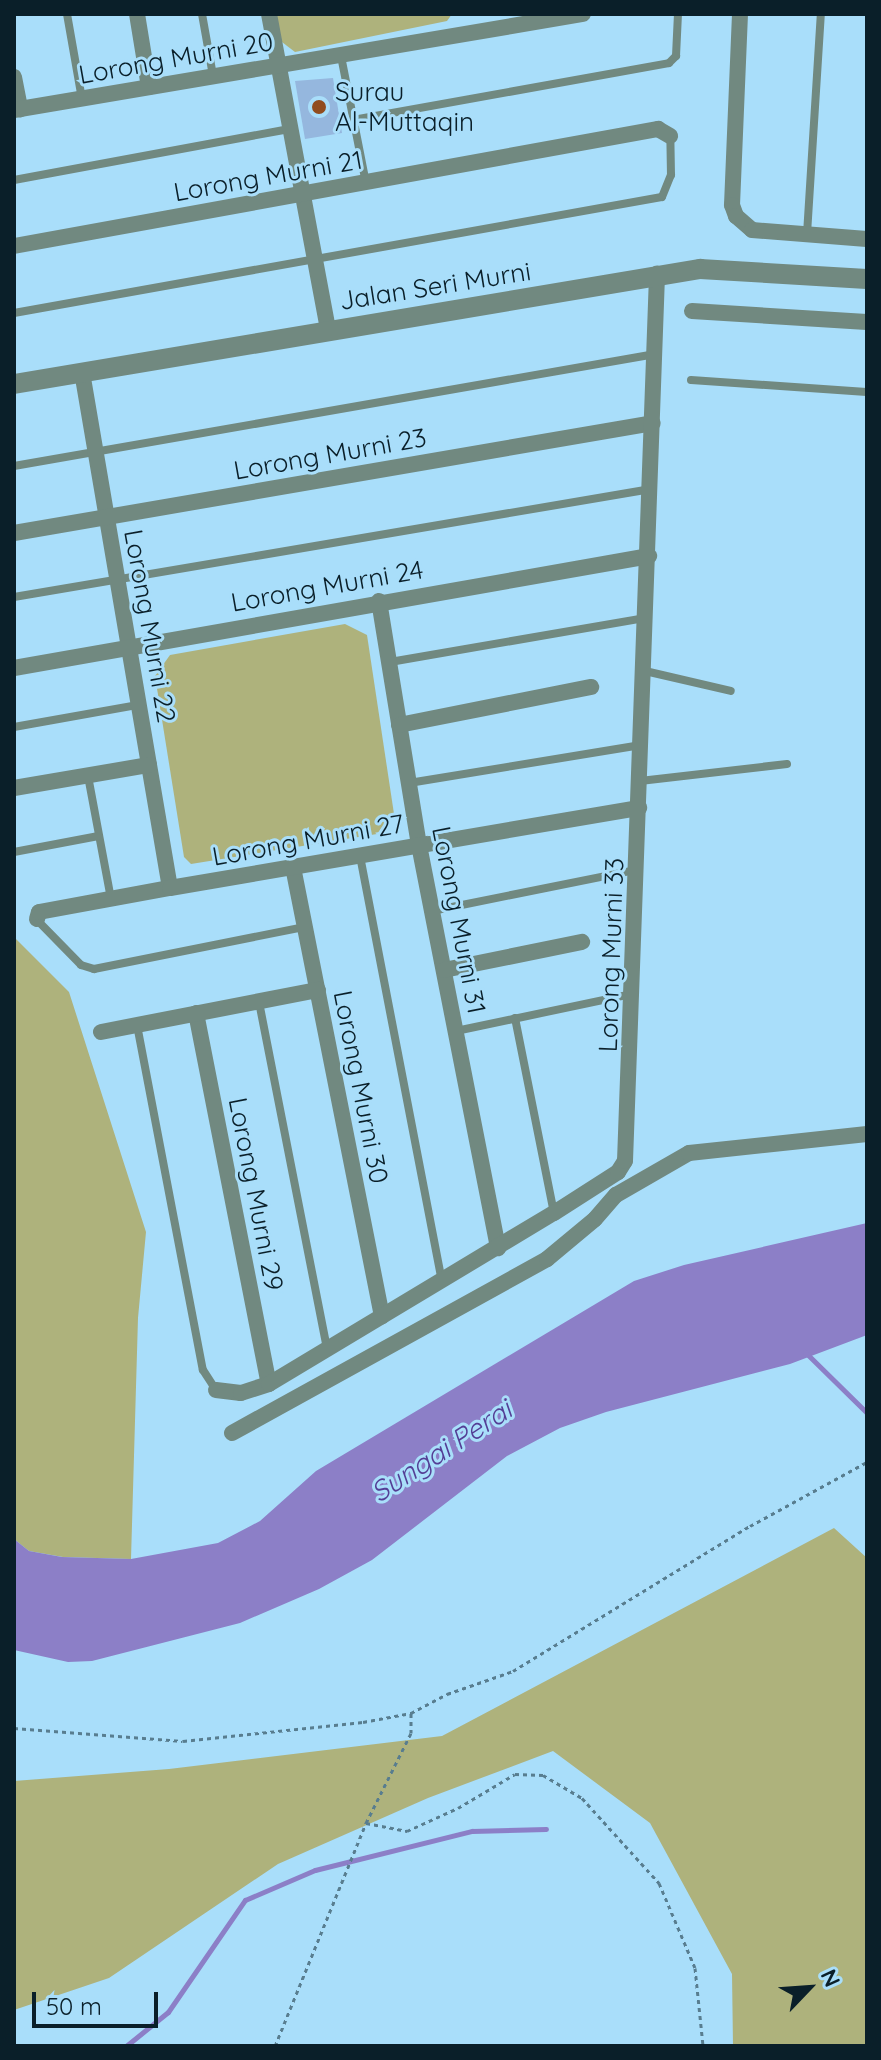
<!DOCTYPE html>
<style>
body{margin:0}
#map{position:relative;width:881px;height:2060px;overflow:hidden;background:#a9defa;font-family:Quicksand,sans-serif}
div>[style]{position:absolute}
[style*='--x']{left:calc(var(--x)*1px);top:calc(var(--y)*1px);width:calc(var(--w)*1px);rotate:calc(var(--a)*1deg)}
.green>*{inset:0;background:#aeb27c}
.water>*{inset:0;background:#8c7fc7}
.stream>*{height:5px;margin:-2.5px;padding:0 2.5px;transform-origin:2.5px;border-radius:2.5px;background:#8c7fc7}
.building>*{inset:0;background:#95b7de}
.path>*{height:3px;margin-top:-1.5px;transform-origin:0;background:repeating-linear-gradient(90deg,#587d8f 0 4px,transparent 0 8px)}
.service>*{height:8px;margin:-4px;padding:0 4px;transform-origin:4px;border-radius:4px;background:#718980}
.minor>*{height:16px;margin:-8px;padding:0 8px;transform-origin:8px;border-radius:8px;background:#718980}
.tertiary>*{height:20px;margin:-10px;padding:0 10px;transform-origin:10px;border-radius:10px;background:#718980}
.dots>*{width:22px;height:22px;translate:-50% -50%;box-sizing:border-box;border:4px solid #a9defa;border-radius:50%}
span{translate:-50% -50%;white-space:nowrap;text-align:center;line-height:1.15;-webkit-text-stroke:6px #a9defa;paint-order:stroke}
.street-label{font-size:26px;color:#0a1f29}
.poi-label{font-size:26px;color:#0a1f29}
.left{translate:0 -50%;text-align:left}
.water-label{font-size:28px;color:#543e95;font-style:italic}
.frame{position:absolute;inset:0;border:16px solid #0a1f29;pointer-events:none}
.north{position:absolute;left:769px;top:1948px;width:80px;height:80px;-webkit-text-stroke:6px #a9defa;paint-order:stroke;rotate:65deg;font-size:22px;font-weight:700;line-height:32px;text-align:center;color:#0a1f29}
.north::after{content:'';display:block;margin:auto;width:28px;height:36px;background:#0a1f29;clip-path:polygon(50% 0,100% 100%,50% 72%,0 100%)}
.scale{position:absolute;left:32px;top:1992px;width:126px;height:36px;box-sizing:border-box;border:4px solid #0a1f29;border-top:0;padding-left:10px;font-size:24px;line-height:28px;white-space:nowrap;color:#0a1f29;-webkit-text-stroke:6px #a9defa;paint-order:stroke}
</style>
<div id="map">
<div class="green">
<i style="clip-path:polygon(274px 14px,452px 14px,447px 21px,295px 52px,278px 39px)"></i>
<i style="clip-path:polygon(345px 624px,367px 635px,394px 814px,377px 834px,191px 864px,184px 857px,155px 676px,170px 655px)"></i>
<i style="clip-path:polygon(14px 937px,69px 992px,146px 1232px,138px 1318px,131px 1559px,63px 1557px,29px 1551px,14px 1539px)"></i>
<i style="clip-path:polygon(834px 1528px,867px 1558px,867px 2046px,733px 2046px,732px 1974px,650px 1823px,553px 1751px,428px 1798px,278px 1864px,109px 1978px,14px 2010px,14px 1781px,169px 1769px,442px 1736px)"></i>
</div>
<div class="water">
<i style="clip-path:polygon(867px 1223px,867px 1335px,790px 1364px,606px 1412px,560px 1428px,507px 1456px,372px 1560px,319px 1589px,240px 1623px,92px 1661px,68px 1662px,14px 1650px,14px 1539px,29px 1551px,62px 1557px,131px 1559px,218px 1543px,260px 1521px,316px 1471px,634px 1281px,684px 1265px)"></i>
</div>
<div class="stream">
<i style="--x:805;--y:1352;--w:87;--a:44.5"></i>
<i style="--x:126;--y:2046;--w:54;--a:-39"></i>
<i style="--x:168;--y:2012;--w:136;--a:-55.5"></i>
<i style="--x:245;--y:1900;--w:76;--a:-23.2"></i>
<i style="--x:315;--y:1870;--w:162;--a:-14"></i>
<i style="--x:472;--y:1831;--w:74;--a:-1.5"></i>
</div>
<div class="building">
<i style="clip-path:polygon(333px 78px,342px 133px,305px 139px,295px 81px)"></i>
</div>
<div class="path">
<i style="--x:14;--y:1728;--w:169;--a:4.4"></i>
<i style="--x:183;--y:1741;--w:181;--a:-6"></i>
<i style="--x:363;--y:1722;--w:49;--a:-10.6"></i>
<i style="--x:411;--y:1713;--w:41;--a:-27.8"></i>
<i style="--x:447;--y:1694;--w:70;--a:-19.2"></i>
<i style="--x:513;--y:1671;--w:278;--a:-31.5"></i>
<i style="--x:750;--y:1526;--w:133;--a:-28.7"></i>
<i style="--x:366;--y:1823;--w:42;--a:11"></i>
<i style="--x:407;--y:1831;--w:56;--a:-24.3"></i>
<i style="--x:458;--y:1808;--w:66;--a:-30.8"></i>
<i style="--x:515;--y:1774;--w:28;--a:2"></i>
<i style="--x:543;--y:1775;--w:45;--a:30.5"></i>
<i style="--x:582;--y:1798;--w:115;--a:47.8"></i>
<i style="--x:659;--y:1883;--w:92;--a:67"></i>
<i style="--x:695;--y:1968;--w:78;--a:84.1"></i>
<i style="--x:275;--y:2046;--w:241;--a:-67.8"></i>
<i style="--x:366;--y:1823;--w:101;--a:-63.4"></i>
<i style="--x:411;--y:1733;--w:20;--a:-90"></i>
</div>
<div class="service">
<i style="--x:67;--y:14;--w:86;--a:80"></i>
<i style="--x:202;--y:14;--w:63;--a:79.9"></i>
<i style="--x:341;--y:56;--w:129;--a:78.9"></i>
<i style="--x:353;--y:120;--w:321;--a:-10.2"></i>
<i style="--x:669;--y:63;--w:10;--a:-45"></i>
<i style="--x:676;--y:56;--w:42;--a:-87.3"></i>
<i style="--x:14;--y:180;--w:280;--a:-10.5"></i>
<i style="--x:807;--y:234;--w:220;--a:-86.4"></i>
<i style="--x:14;--y:313;--w:658;--a:-10.15"></i>
<i style="--x:662;--y:197;--w:24;--a:-68"></i>
<i style="--x:671;--y:175;--w:39;--a:-91"></i>
<i style="--x:691;--y:380;--w:176;--a:3.9"></i>
<i style="--x:14;--y:466;--w:651;--a:-9.91"></i>
<i style="--x:14;--y:597;--w:646;--a:-9.62"></i>
<i style="--x:390;--y:662;--w:258;--a:-9.8"></i>
<i style="--x:645;--y:671;--w:88;--a:13.1"></i>
<i style="--x:14;--y:727;--w:126;--a:-10.1"></i>
<i style="--x:88;--y:776;--w:125;--a:79.4"></i>
<i style="--x:640;--y:781;--w:148;--a:-6.6"></i>
<i style="--x:409;--y:783;--w:235;--a:-9.3"></i>
<i style="--x:14;--y:852;--w:86;--a:-10.7"></i>
<i style="--x:360;--y:856;--w:434;--a:79.1"></i>
<i style="--x:432;--y:911;--w:207;--a:-11.4"></i>
<i style="--x:37;--y:920;--w:63;--a:45.6"></i>
<i style="--x:81;--y:965;--w:14;--a:17"></i>
<i style="--x:94;--y:969;--w:215;--a:-11.3"></i>
<i style="--x:259;--y:1002;--w:354;--a:78.9"></i>
<i style="--x:515;--y:1018;--w:199;--a:78.7"></i>
<i style="--x:137;--y:1025;--w:351;--a:79.2"></i>
<i style="--x:203;--y:1370;--w:24;--a:57"></i>
<i style="--x:456;--y:1031;--w:179;--a:-11.9"></i>
</div>
<div class="minor">
<i style="--x:137;--y:14;--w:74;--a:80.7"></i>
<i style="--x:269;--y:14;--w:321;--a:79.4"></i>
<i style="--x:740;--y:14;--w:191;--a:92.4"></i>
<i style="--x:732;--y:205;--w:12;--a:70"></i>
<i style="--x:736;--y:216;--w:21;--a:41"></i>
<i style="--x:752;--y:230;--w:115;--a:4.5"></i>
<i style="--x:14;--y:77;--w:33;--a:79"></i>
<i style="--x:14;--y:110;--w:577;--a:-9.58"></i>
<i style="--x:14;--y:246;--w:655;--a:-10.3"></i>
<i style="--x:658;--y:129;--w:14;--a:30"></i>
<i style="--x:692;--y:311;--w:175;--a:3.6"></i>
<i style="--x:82;--y:372;--w:523;--a:80.32"></i>
<i style="--x:14;--y:533;--w:648;--a:-9.77"></i>
<i style="--x:379;--y:601;--w:247;--a:80.7"></i>
<i style="--x:419;--y:845;--w:411;--a:78.9"></i>
<i style="--x:14;--y:668;--w:645;--a:-10"></i>
<i style="--x:399;--y:725;--w:196;--a:-11.2"></i>
<i style="--x:14;--y:788;--w:137;--a:-9.7"></i>
<i style="--x:293;--y:867;--w:458;--a:78.8"></i>
<i style="--x:37;--y:919;--w:7;--a:-74"></i>
<i style="--x:39;--y:912;--w:133;--a:-10.4"></i>
<i style="--x:170;--y:888;--w:476;--a:-9.7"></i>
<i style="--x:444;--y:970;--w:141;--a:-11.5"></i>
<i style="--x:196;--y:1013;--w:378;--a:78.9"></i>
<i style="--x:101;--y:1032;--w:221;--a:-11"></i>
<i style="--x:216;--y:1390;--w:25;--a:7"></i>
<i style="--x:241;--y:1393;--w:29;--a:-18"></i>
<i style="--x:269;--y:1384;--w:332;--a:-31"></i>
<i style="--x:554;--y:1213;--w:76;--a:-32.6"></i>
<i style="--x:618;--y:1172;--w:13;--a:-58"></i>
<i style="--x:625;--y:1161;--w:888;--a:-87.93"></i>
<i style="--x:232;--y:1433;--w:360;--a:-28.9"></i>
<i style="--x:547;--y:1259;--w:62;--a:-39.8"></i>
<i style="--x:595;--y:1219;--w:32;--a:-49"></i>
<i style="--x:616;--y:1195;--w:84;--a:-29.9"></i>
<i style="--x:689;--y:1153;--w:179;--a:-6.1"></i>
</div>
<div class="tertiary">
<i style="--x:14;--y:384;--w:696;--a:-9.52"></i>
<i style="--x:700;--y:269;--w:167;--a:3.4"></i>
</div>
<div class="dots">
<i style="left:319px;top:107px;background:#914d1f"></i>
</div>
<div class="street-label">
<span style="left:176px;top:58px;rotate:-10deg">Lorong Murni 20</span>
<span style="left:268px;top:176px;rotate:-10deg">Lorong Murni 21</span>
<span style="left:435px;top:286px;rotate:-9deg">Jalan Seri Murni</span>
<span style="left:330px;top:454px;rotate:-10deg">Lorong Murni 23</span>
<span style="left:327px;top:586px;rotate:-10deg">Lorong Murni 24</span>
<span style="left:150px;top:626px;rotate:80deg">Lorong Murni 22</span>
<span style="left:308px;top:840px;rotate:-10deg">Lorong Murni 27</span>
<span style="left:459px;top:920px;rotate:79deg">Lorong Murni 31</span>
<span style="left:611px;top:955px;rotate:-88deg">Lorong Murni 33</span>
<span style="left:361px;top:1087px;rotate:79deg">Lorong Murni 30</span>
<span style="left:256px;top:1194px;rotate:79deg">Lorong Murni 29</span>
</div>
<div class="poi-label">
<span class="left" style="left:335px;top:107px">Surau<br>Al-Muttaqin</span>
</div>
<div class="water-label">
<span style="left:441px;top:1451px;rotate:-33deg">Sungai Perai</span>
</div>
<div class="frame"></div>
<div class="north">N</div>
<div class="scale">50 m</div>
</div>
